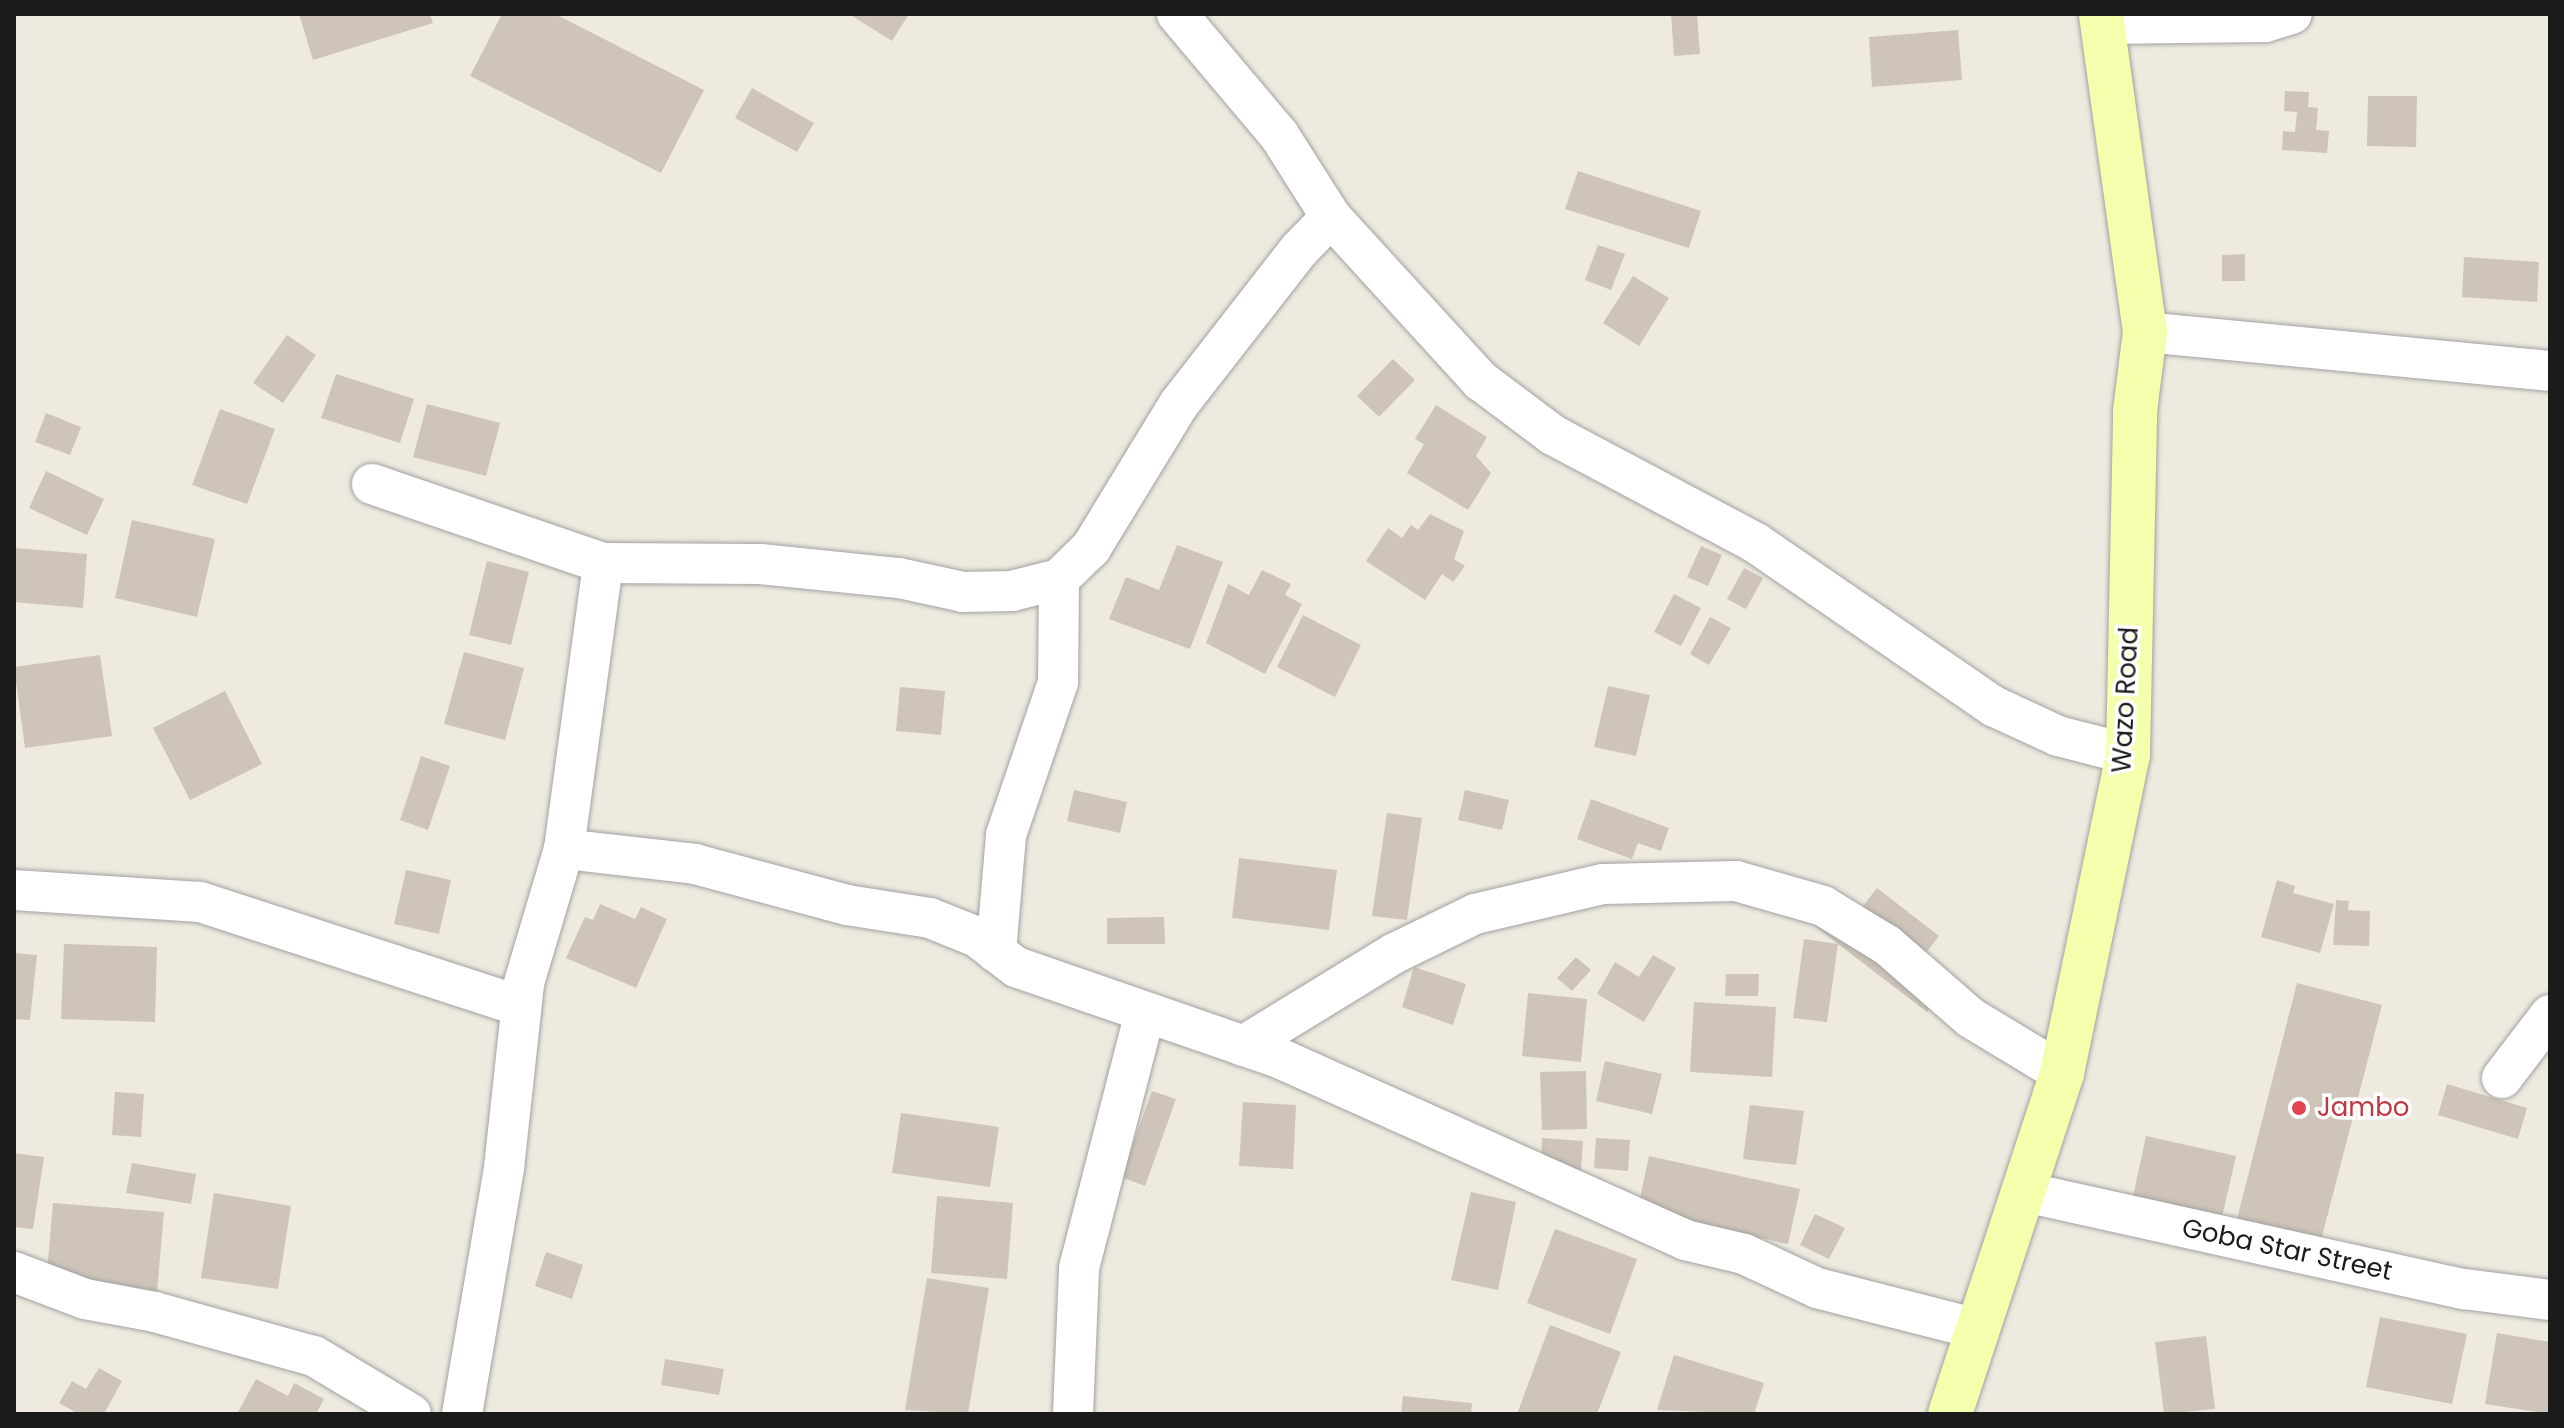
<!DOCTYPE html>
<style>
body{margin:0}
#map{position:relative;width:2564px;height:1428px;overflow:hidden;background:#eeeae0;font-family:Poppins,sans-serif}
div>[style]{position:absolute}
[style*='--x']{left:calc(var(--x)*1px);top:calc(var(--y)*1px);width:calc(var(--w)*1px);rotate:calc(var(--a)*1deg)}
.building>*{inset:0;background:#cec4b9}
.roads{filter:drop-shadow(0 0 2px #a2a2a2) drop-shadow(0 0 2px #a2a2a2)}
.street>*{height:40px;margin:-20px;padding:0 20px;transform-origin:20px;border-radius:20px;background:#fff}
.secondary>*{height:44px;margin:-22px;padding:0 22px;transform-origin:22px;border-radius:22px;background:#f4fead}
.dots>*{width:22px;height:22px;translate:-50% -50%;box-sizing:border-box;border:4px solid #fff;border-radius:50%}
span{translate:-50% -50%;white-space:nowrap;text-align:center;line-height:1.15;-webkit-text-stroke:7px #fff;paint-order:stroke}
.street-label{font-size:26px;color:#1b1b1b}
.health-label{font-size:26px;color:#be3a42}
.left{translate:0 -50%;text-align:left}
.frame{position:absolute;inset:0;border:16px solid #1b1b1b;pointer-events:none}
</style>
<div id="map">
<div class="building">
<i style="clip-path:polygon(299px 14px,430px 14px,433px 23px,313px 60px)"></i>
<i style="clip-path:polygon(502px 14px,555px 14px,704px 90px,661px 173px,470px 76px)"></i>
<i style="clip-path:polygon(849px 14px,909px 14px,892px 41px)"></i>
<i style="clip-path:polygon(1671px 14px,1697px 14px,1700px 54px,1674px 56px)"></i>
<i style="clip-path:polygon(1958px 30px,1962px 80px,1872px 87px,1869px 37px)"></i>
<i style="clip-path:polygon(752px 88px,814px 123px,797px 152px,735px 118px)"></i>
<i style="clip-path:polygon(2285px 91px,2309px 92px,2308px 107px,2318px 108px,2316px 130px,2329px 131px,2327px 153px,2282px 150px,2283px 131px,2295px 132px,2297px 112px,2284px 111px)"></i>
<i style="clip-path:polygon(2368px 96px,2417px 96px,2416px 147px,2367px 146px)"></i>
<i style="clip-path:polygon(1578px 171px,1701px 211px,1689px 248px,1565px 209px)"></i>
<i style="clip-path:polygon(1598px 245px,1625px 254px,1611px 290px,1585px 280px)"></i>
<i style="clip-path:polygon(2245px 254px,2245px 281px,2222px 281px,2222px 255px)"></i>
<i style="clip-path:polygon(2464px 257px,2539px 262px,2537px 302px,2462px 297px)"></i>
<i style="clip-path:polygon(1633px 276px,1669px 298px,1639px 346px,1603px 323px)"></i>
<i style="clip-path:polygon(287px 335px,316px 355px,283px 403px,253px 383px)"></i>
<i style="clip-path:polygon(1393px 359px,1415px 380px,1379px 417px,1357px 396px)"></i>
<i style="clip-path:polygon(336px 374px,414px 399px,400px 443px,321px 418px)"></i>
<i style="clip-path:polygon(427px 404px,500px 423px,486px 476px,413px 457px)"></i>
<i style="clip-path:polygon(1436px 405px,1487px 437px,1476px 456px,1491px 473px,1468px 510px,1407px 473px,1424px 444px,1415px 439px)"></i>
<i style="clip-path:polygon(220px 409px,275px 429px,247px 504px,192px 485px)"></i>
<i style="clip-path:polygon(46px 413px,81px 427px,70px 455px,35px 442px)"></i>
<i style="clip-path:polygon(46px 471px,104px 499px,87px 535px,29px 508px)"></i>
<i style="clip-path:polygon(1430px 514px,1464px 531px,1454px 559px,1465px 566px,1453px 582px,1442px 574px,1425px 600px,1366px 561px,1388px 528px,1402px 538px,1411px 525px,1418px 530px)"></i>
<i style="clip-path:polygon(132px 520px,215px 539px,197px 617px,115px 598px)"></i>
<i style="clip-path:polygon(1177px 545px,1223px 562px,1190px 649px,1109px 619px,1126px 577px,1159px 590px)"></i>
<i style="clip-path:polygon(1701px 546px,1722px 555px,1708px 586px,1687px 577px)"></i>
<i style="clip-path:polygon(15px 548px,87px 554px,83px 608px,14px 602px)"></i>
<i style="clip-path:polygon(487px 561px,529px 572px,511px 645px,469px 635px)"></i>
<i style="clip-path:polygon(1744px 568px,1763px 578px,1746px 609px,1727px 599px)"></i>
<i style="clip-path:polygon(1262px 570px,1291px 584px,1285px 595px,1302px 604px,1265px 674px,1206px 643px,1228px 584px,1249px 595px)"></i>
<i style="clip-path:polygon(1674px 594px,1701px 608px,1681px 646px,1654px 632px)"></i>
<i style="clip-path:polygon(1303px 615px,1361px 645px,1335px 697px,1277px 667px)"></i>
<i style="clip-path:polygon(1710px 617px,1731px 628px,1709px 665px,1690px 654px)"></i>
<i style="clip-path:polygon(464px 652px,524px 668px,505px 740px,444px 724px)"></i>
<i style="clip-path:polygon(100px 655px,112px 736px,25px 748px,14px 667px)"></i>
<i style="clip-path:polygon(1608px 686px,1650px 695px,1636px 756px,1594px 747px)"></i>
<i style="clip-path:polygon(900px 687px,945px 691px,941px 735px,896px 731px)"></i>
<i style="clip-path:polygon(225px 691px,262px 764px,190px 800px,153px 728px)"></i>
<i style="clip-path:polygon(421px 756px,450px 766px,428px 830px,400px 820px)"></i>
<i style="clip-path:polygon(1074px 790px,1127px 802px,1120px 833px,1067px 821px)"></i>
<i style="clip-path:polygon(1465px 790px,1509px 800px,1502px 830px,1458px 820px)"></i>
<i style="clip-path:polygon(1591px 799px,1669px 828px,1661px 851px,1638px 843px,1632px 859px,1577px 839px)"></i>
<i style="clip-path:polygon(1387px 813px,1422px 818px,1407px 920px,1372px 916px)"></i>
<i style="clip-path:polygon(1239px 858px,1337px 870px,1329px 930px,1232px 918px)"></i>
<i style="clip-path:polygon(406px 870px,451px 880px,439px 934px,394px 924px)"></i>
<i style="clip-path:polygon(2277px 880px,2295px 886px,2293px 893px,2334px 904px,2320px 953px,2261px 937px)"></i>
<i style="clip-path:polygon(1877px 888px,1939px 936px,1918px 963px,1856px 915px)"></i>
<i style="clip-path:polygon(2336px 900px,2349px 901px,2348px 910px,2370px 911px,2369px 946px,2333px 945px)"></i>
<i style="clip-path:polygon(600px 904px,635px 919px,641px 907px,667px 919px,636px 988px,566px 958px,585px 917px,593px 920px)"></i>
<i style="clip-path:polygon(1827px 911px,1939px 996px,1927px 1012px,1838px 944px,1827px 1022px,1793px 1018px,1804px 939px,1838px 944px,1815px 926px)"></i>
<i style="clip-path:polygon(1164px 917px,1165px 944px,1107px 944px,1107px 918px)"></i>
<i style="clip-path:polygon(64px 944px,157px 947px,155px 1022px,61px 1019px)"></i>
<i style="clip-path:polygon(14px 953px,37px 955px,30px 1020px,14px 1019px)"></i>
<i style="clip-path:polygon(1653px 955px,1676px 968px,1644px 1022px,1597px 994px,1615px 962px,1639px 977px)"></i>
<i style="clip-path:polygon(1576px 957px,1591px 970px,1572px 991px,1557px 978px)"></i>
<i style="clip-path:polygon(1414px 967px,1466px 984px,1453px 1025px,1402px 1007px)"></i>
<i style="clip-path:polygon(1726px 974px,1759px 974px,1758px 996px,1725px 996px)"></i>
<i style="clip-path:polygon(2297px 983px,2382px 1005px,2319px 1248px,2235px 1227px)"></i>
<i style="clip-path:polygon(1528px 993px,1587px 999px,1581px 1062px,1522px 1056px)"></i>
<i style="clip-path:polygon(1694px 1002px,1776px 1007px,1772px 1077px,1690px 1072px)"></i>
<i style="clip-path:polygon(1605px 1061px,1662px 1074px,1652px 1114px,1596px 1101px)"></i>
<i style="clip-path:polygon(1586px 1071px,1587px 1129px,1542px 1130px,1540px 1072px)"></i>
<i style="clip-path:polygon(2447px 1084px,2527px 1108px,2518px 1139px,2438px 1115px)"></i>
<i style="clip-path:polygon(1152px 1091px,1176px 1099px,1145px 1186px,1121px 1177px)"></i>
<i style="clip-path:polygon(115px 1092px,144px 1094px,141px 1137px,112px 1135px)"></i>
<i style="clip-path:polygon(1243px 1102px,1296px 1105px,1293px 1169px,1239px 1166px)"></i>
<i style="clip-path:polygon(1750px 1105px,1804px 1111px,1796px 1165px,1743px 1159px)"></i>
<i style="clip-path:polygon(901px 1113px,999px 1127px,990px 1187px,892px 1173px)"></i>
<i style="clip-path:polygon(2146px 1136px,2236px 1156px,2221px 1221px,2132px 1201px)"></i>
<i style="clip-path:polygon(1542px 1138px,1583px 1141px,1581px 1171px,1541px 1168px)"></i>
<i style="clip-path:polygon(1596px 1138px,1630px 1140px,1628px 1171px,1594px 1168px)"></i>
<i style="clip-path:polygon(14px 1153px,44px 1157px,33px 1229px,14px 1227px)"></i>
<i style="clip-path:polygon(1649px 1156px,1800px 1189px,1788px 1244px,1637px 1212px)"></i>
<i style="clip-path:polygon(132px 1163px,196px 1174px,191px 1204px,126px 1193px)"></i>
<i style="clip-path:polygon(1471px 1192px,1516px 1202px,1498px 1290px,1451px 1280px)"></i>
<i style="clip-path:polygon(214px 1193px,291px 1206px,278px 1289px,201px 1278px)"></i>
<i style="clip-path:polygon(937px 1196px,1013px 1203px,1007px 1279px,931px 1273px)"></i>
<i style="clip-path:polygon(53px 1203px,164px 1212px,157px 1292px,46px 1283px)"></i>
<i style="clip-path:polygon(1815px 1214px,1845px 1228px,1829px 1259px,1800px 1245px)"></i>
<i style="clip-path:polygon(1555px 1229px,1637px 1259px,1610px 1334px,1527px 1303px)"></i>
<i style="clip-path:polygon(546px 1252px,583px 1265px,572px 1299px,535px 1286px)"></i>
<i style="clip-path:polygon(927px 1278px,989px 1288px,968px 1414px,905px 1410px)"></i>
<i style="clip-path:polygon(2380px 1317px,2467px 1334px,2452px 1404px,2366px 1387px)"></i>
<i style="clip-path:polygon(1550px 1325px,1621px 1352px,1597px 1414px,1517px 1414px)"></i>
<i style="clip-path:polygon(2497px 1333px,2550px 1342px,2550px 1414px,2485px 1404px)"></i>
<i style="clip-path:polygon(2206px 1336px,2215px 1409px,2164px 1414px,2155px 1342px)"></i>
<i style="clip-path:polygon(1674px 1355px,1764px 1383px,1754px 1414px,1657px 1410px)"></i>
<i style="clip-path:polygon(665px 1359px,724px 1369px,719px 1395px,661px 1385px)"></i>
<i style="clip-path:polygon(99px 1368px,122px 1381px,104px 1414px,79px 1414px,59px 1403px,72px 1381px,86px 1389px)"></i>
<i style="clip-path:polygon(256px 1379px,288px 1396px,294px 1383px,324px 1399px,316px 1414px,237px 1414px)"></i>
<i style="clip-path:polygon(1403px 1396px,1472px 1403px,1471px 1414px,1401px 1414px)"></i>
</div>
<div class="roads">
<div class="street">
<i style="--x:1177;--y:14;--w:158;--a:49.9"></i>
<i style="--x:1279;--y:135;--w:97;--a:57.6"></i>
<i style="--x:1331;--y:217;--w:222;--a:47.6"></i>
<i style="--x:1481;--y:381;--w:90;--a:36.9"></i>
<i style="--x:1553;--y:435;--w:230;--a:28"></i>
<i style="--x:1756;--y:543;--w:288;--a:34.5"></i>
<i style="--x:1993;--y:706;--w:72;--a:24.8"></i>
<i style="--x:2058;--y:736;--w:72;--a:14.4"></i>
<i style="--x:2104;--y:24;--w:161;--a:-0.7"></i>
<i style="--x:2265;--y:22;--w:28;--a:-17"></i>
<i style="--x:2145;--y:332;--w:407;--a:5.5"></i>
<i style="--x:372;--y:484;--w:244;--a:18.9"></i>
<i style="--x:603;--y:563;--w:157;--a:0.4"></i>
<i style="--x:760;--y:564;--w:140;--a:5.8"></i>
<i style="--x:899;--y:578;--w:66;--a:12.3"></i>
<i style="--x:963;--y:592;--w:49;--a:-1.2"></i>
<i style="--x:1012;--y:591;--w:49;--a:-14.3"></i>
<i style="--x:1059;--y:579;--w:45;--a:-44.1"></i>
<i style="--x:1091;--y:548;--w:169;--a:-58.6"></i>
<i style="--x:1179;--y:404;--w:195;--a:-52.1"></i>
<i style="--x:1299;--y:250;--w:46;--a:-45.9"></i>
<i style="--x:564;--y:849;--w:132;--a:6.5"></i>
<i style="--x:695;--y:864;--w:157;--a:15.1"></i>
<i style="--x:847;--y:905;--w:84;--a:8.9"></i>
<i style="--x:930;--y:918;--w:51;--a:22"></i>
<i style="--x:977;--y:937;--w:49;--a:37.6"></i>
<i style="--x:1016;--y:967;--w:281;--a:19.1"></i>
<i style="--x:1281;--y:1059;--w:443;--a:24.1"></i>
<i style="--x:1685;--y:1240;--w:61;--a:13.3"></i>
<i style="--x:1744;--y:1254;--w:81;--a:25"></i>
<i style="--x:1817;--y:1288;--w:162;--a:14.3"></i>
<i style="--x:14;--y:890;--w:186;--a:3.7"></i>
<i style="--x:200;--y:902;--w:336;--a:18"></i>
<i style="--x:996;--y:952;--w:117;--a:-85.1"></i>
<i style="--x:1006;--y:835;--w:162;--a:-71.2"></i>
<i style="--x:1058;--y:682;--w:103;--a:-89.4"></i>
<i style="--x:1243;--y:1046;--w:176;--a:-31.5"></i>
<i style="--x:1393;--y:954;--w:91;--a:-26"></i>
<i style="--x:1475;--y:914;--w:131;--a:-13.2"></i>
<i style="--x:1603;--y:884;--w:133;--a:-1.3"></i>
<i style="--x:1736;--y:881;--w:91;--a:16"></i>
<i style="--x:1823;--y:906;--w:75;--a:31.4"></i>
<i style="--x:1887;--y:945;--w:111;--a:41"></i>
<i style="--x:1971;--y:1018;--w:106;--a:31.1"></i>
<i style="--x:2502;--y:1078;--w:79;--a:-52.7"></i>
<i style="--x:2025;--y:1192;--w:450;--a:12.5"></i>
<i style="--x:2464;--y:1289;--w:87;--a:7.3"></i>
<i style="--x:14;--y:1272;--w:76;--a:20.8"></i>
<i style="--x:85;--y:1299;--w:71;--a:10.5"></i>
<i style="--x:155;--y:1312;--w:165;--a:15.5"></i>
<i style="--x:314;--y:1356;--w:113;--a:30.9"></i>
<i style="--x:462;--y:1414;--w:250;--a:-80.3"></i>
<i style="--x:504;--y:1168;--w:186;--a:-83.8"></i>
<i style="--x:524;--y:983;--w:140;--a:-73.4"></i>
<i style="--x:564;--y:849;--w:289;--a:-82.2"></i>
<i style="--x:1073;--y:1414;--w:146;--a:-87.6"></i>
<i style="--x:1079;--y:1268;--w:263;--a:-75.5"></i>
</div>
<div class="secondary">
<i style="--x:1950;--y:1414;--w:359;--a:-71.8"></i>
<i style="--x:2062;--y:1073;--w:326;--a:-78.3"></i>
<i style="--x:2128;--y:754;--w:343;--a:-88.8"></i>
<i style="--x:2135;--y:411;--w:80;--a:-82.8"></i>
<i style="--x:2145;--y:332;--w:321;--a:-97.9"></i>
</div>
</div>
<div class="dots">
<i style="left:2299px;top:1108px;background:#e0444e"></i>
</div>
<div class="street-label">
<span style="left:2126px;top:700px;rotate:-87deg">Wazo Road</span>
<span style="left:2287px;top:1250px;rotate:12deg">Goba Star Street</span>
</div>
<div class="health-label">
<span class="left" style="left:2317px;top:1108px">Jambo</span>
</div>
<div class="frame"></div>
</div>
